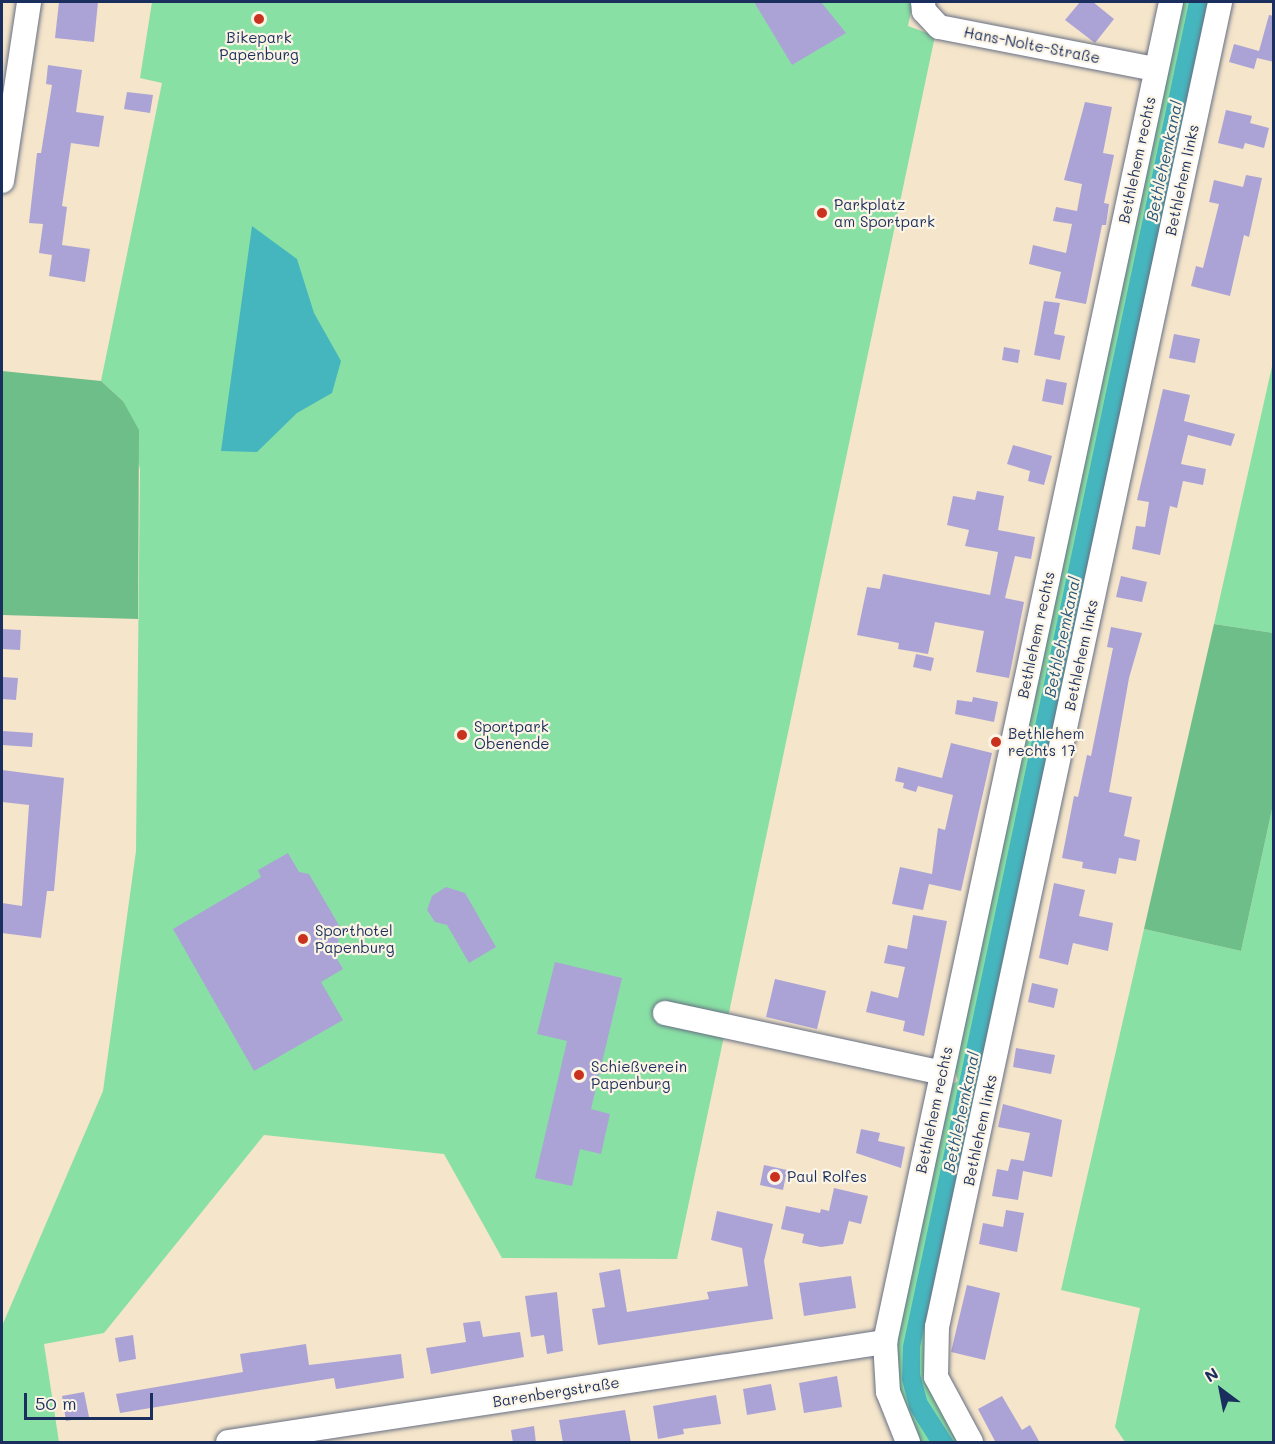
<!DOCTYPE html>
<meta charset="utf-8">
<style>
body{margin:0}
#map{position:relative;width:1275px;height:1444px;overflow:hidden;background:#f5e5ca;font-family:Mali,sans-serif}
div>[style]{position:absolute}
[style*='--x']{left:calc(var(--x)*1px);top:calc(var(--y)*1px);width:calc(var(--w)*1px);rotate:calc(var(--a)*1deg)}
.green>*{inset:0;background:#89e0a4}
.forest>*{inset:0;background:#6ebe8a}
.water>*{inset:0;background:#46b6be}
.building>*{inset:0;background:#aba3d6}
.roads{filter:drop-shadow(0 0 2px #676f84) drop-shadow(0 0 2px #676f84)}
.minor>*{height:24px;margin:-12px;padding:0 12px;transform-origin:12px;border-radius:12px;background:#fff}
.dots>*{width:16px;height:16px;translate:-50% -50%;box-sizing:border-box;border:3px solid #fcf5e5;border-radius:50%}
span{translate:-50% -50%;white-space:nowrap;text-align:center;line-height:1.15;-webkit-text-stroke:4.5px #fcf5e5;paint-order:stroke}
.poi-label{font-size:15px;color:#1b2f5e}
.left{translate:0 -50%;text-align:left}
.street-label{font-size:15px;color:#1b2f5e}
.water-label{font-size:16px;color:#28587b;font-style:italic}
.frame{position:absolute;inset:0;border:3px solid #1b2f5e;pointer-events:none}
.north{position:absolute;left:1191px;top:1360px;width:60px;height:60px;-webkit-text-stroke:4px #fcf5e5;paint-order:stroke;rotate:328deg;font-size:16px;font-weight:700;line-height:24px;text-align:center;color:#1b2f5e}
.north::after{content:'';display:block;margin:auto;width:21px;height:27px;background:#1b2f5e;clip-path:polygon(50% 0,100% 100%,50% 72%,0 100%)}
.scale{position:absolute;left:24px;top:1393px;width:129px;height:27px;box-sizing:border-box;border:3px solid #1b2f5e;border-top:0;padding-left:8px;font-size:18px;line-height:21px;white-space:nowrap;color:#1b2f5e;-webkit-text-stroke:4px #fcf5e5;paint-order:stroke}
</style>
<div id="map">
<div class="green">
<i style="clip-path:polygon(152px 2px,913px 2px,908px 26px,935px 36px,677px 1259px,502px 1258px,444px 1154px,264px 1135px,104px 1333px,44px 1344px,59px 1442px,2px 1442px,2px 1326px,103px 1091px,136px 851px,140px 469px,123px 401px,101px 381px,162px 83px,140px 78px)"></i>
<i style="clip-path:polygon(1178px 2px,1214px 2px,984px 1080px,977px 1079px,975px 1084px,983px 1087px,928px 1343px,965px 1442px,918px 1442px,905px 1416px,892px 1356px,951px 1085px,958px 1081px,955px 1071px)"></i>
<i style="clip-path:polygon(1273px 362px,1273px 633px,1214px 624px)"></i>
<i style="clip-path:polygon(1273px 805px,1273px 1442px,1125px 1442px,1115px 1427px,1140px 1308px,1061px 1290px,1144px 929px,1241px 951px)"></i>
</div>
<div class="forest">
<i style="clip-path:polygon(2px 371px,101px 381px,123px 401px,139px 430px,138px 619px,2px 615px)"></i>
<i style="clip-path:polygon(1214px 624px,1273px 633px,1273px 805px,1241px 951px,1144px 929px)"></i>
</div>
<div class="water">
<i style="clip-path:polygon(1189px 2px,1208px 2px,920px 1347px,920px 1374px,927px 1400px,954px 1442px,930px 1442px,910px 1410px,902px 1380px,903px 1346px)"></i>
<i style="clip-path:polygon(252px 226px,297px 259px,314px 313px,341px 361px,332px 393px,297px 413px,257px 452px,221px 451px)"></i>
</div>
<div class="building">
<i style="clip-path:polygon(59px 2px,98px 2px,94px 42px,55px 38px)"></i>
<i style="clip-path:polygon(754px 2px,821px 2px,846px 33px,792px 65px)"></i>
<i style="clip-path:polygon(1080px 2px,1093px 2px,1114px 19px,1095px 43px,1065px 20px)"></i>
<i style="clip-path:polygon(1269px 15px,1274px 16px,1274px 62px,1257px 58px,1254px 69px,1229px 62px,1234px 44px,1259px 51px)"></i>
<i style="clip-path:polygon(48px 65px,82px 70px,76px 112px,104px 116px,99px 147px,71px 143px,62px 206px,67px 207px,62px 245px,90px 249px,85px 282px,49px 276px,52px 255px,39px 253px,43px 224px,29px 223px,37px 153px,41px 153px,52px 85px,46px 84px)"></i>
<i style="clip-path:polygon(127px 92px,153px 95px,150px 113px,124px 109px)"></i>
<i style="clip-path:polygon(1085px 102px,1112px 107px,1103px 153px,1114px 155px,1104px 203px,1109px 204px,1106px 225px,1102px 225px,1086px 304px,1055px 298px,1061px 272px,1029px 264px,1033px 245px,1066px 253px,1072px 224px,1053px 221px,1056px 207px,1077px 211px,1082px 184px,1064px 180px)"></i>
<i style="clip-path:polygon(1226px 110px,1252px 116px,1250px 123px,1269px 128px,1264px 148px,1245px 143px,1243px 149px,1218px 143px)"></i>
<i style="clip-path:polygon(1246px 175px,1262px 178px,1249px 237px,1244px 235px,1230px 296px,1191px 286px,1196px 266px,1203px 268px,1219px 204px,1209px 202px,1214px 180px,1243px 187px)"></i>
<i style="clip-path:polygon(1044px 301px,1060px 303px,1054px 334px,1065px 336px,1060px 360px,1034px 355px)"></i>
<i style="clip-path:polygon(1174px 334px,1200px 339px,1195px 363px,1169px 358px)"></i>
<i style="clip-path:polygon(1004px 347px,1020px 350px,1018px 363px,1002px 360px)"></i>
<i style="clip-path:polygon(1046px 379px,1067px 383px,1063px 405px,1042px 401px)"></i>
<i style="clip-path:polygon(1163px 389px,1190px 395px,1184px 421px,1235px 434px,1231px 446px,1188px 435px,1181px 464px,1206px 469px,1203px 485px,1183px 481px,1177px 508px,1170px 506px,1160px 555px,1132px 549px,1136px 526px,1145px 527px,1149px 502px,1137px 500px)"></i>
<i style="clip-path:polygon(1013px 445px,1052px 456px,1044px 485px,1028px 481px,1030px 471px,1007px 464px)"></i>
<i style="clip-path:polygon(977px 491px,1004px 496px,998px 530px,1035px 537px,1031px 559px,1015px 556px,1005px 598px,1024px 602px,1009px 678px,976px 672px,984px 631px,935px 622px,928px 654px,898px 649px,899px 643px,857px 635px,867px 587px,880px 589px,883px 574px,990px 595px,998px 552px,965px 546px,969px 530px,947px 525px,953px 496px,975px 500px)"></i>
<i style="clip-path:polygon(1121px 576px,1147px 582px,1142px 602px,1116px 597px)"></i>
<i style="clip-path:polygon(1111px 627px,1142px 633px,1129px 678px,1109px 792px,1132px 797px,1124px 836px,1140px 840px,1136px 861px,1119px 858px,1116px 874px,1082px 868px,1083px 862px,1062px 858px,1074px 796px,1078px 797px,1087px 755px,1091px 756px,1113px 648px,1107px 647px)"></i>
<i style="clip-path:polygon(2px 629px,21px 630px,20px 650px,2px 649px)"></i>
<i style="clip-path:polygon(916px 654px,934px 658px,931px 671px,913px 667px)"></i>
<i style="clip-path:polygon(2px 677px,18px 678px,16px 700px,2px 699px)"></i>
<i style="clip-path:polygon(973px 697px,998px 702px,994px 722px,955px 714px,957px 700px,972px 702px)"></i>
<i style="clip-path:polygon(2px 731px,33px 733px,32px 747px,2px 745px)"></i>
<i style="clip-path:polygon(951px 743px,992px 753px,961px 891px,929px 884px,923px 910px,892px 904px,900px 867px,932px 874px,938px 828px,945px 830px,953px 795px,918px 786px,916px 792px,903px 788px,904px 783px,895px 781px,898px 767px,942px 778px)"></i>
<i style="clip-path:polygon(2px 770px,64px 778px,54px 891px,47px 891px,41px 938px,2px 933px,2px 903px,22px 906px,29px 805px,2px 802px)"></i>
<i style="clip-path:polygon(288px 853px,299px 872px,309px 874px,340px 927px,338px 943px,330px 947px,343px 969px,321px 982px,343px 1020px,254px 1071px,173px 929px,261px 877px,258px 870px)"></i>
<i style="clip-path:polygon(1054px 883px,1085px 890px,1079px 916px,1113px 923px,1108px 951px,1073px 943px,1068px 965px,1039px 958px)"></i>
<i style="clip-path:polygon(446px 887px,465px 893px,496px 947px,469px 963px,447px 925px,435px 922px,427px 910px,432px 896px)"></i>
<i style="clip-path:polygon(913px 915px,947px 921px,924px 1036px,903px 1031px,905px 1021px,866px 1012px,871px 991px,898px 998px,905px 967px,884px 963px,888px 945px,907px 949px)"></i>
<i style="clip-path:polygon(555px 962px,622px 978px,591px 1109px,610px 1114px,601px 1154px,580px 1149px,572px 1186px,535px 1178px,567px 1041px,537px 1034px)"></i>
<i style="clip-path:polygon(775px 979px,826px 991px,817px 1029px,766px 1017px)"></i>
<i style="clip-path:polygon(1032px 983px,1058px 989px,1054px 1008px,1028px 1002px)"></i>
<i style="clip-path:polygon(1016px 1048px,1055px 1055px,1051px 1074px,1013px 1067px)"></i>
<i style="clip-path:polygon(1003px 1104px,1062px 1120px,1052px 1177px,1023px 1171px,1018px 1200px,992px 1196px,997px 1169px,1008px 1171px,1011px 1159px,1024px 1161px,1030px 1133px,998px 1127px)"></i>
<i style="clip-path:polygon(861px 1129px,880px 1133px,878px 1141px,905px 1147px,901px 1168px,856px 1153px)"></i>
<i style="clip-path:polygon(764px 1165px,787px 1170px,783px 1190px,760px 1185px)"></i>
<i style="clip-path:polygon(834px 1188px,868px 1196px,861px 1224px,849px 1221px,843px 1244px,821px 1247px,802px 1243px,804px 1234px,781px 1229px,786px 1206px,820px 1213px,821px 1209px,829px 1211px)"></i>
<i style="clip-path:polygon(1006px 1210px,1024px 1213px,1017px 1252px,979px 1244px,983px 1223px,1003px 1227px)"></i>
<i style="clip-path:polygon(717px 1211px,773px 1224px,764px 1261px,773px 1319px,598px 1345px,592px 1309px,605px 1307px,599px 1273px,620px 1269px,627px 1312px,709px 1299px,707px 1292px,748px 1286px,742px 1248px,711px 1240px)"></i>
<i style="clip-path:polygon(851px 1276px,856px 1308px,804px 1316px,799px 1283px)"></i>
<i style="clip-path:polygon(967px 1285px,1000px 1293px,985px 1360px,951px 1352px)"></i>
<i style="clip-path:polygon(557px 1292px,563px 1351px,547px 1354px,544px 1335px,531px 1337px,525px 1296px)"></i>
<i style="clip-path:polygon(480px 1321px,483px 1337px,520px 1332px,524px 1357px,431px 1374px,426px 1348px,466px 1342px,463px 1323px)"></i>
<i style="clip-path:polygon(133px 1335px,136px 1359px,119px 1362px,115px 1338px)"></i>
<i style="clip-path:polygon(306px 1344px,309px 1365px,401px 1354px,404px 1378px,336px 1389px,334px 1378px,120px 1413px,116px 1394px,243px 1372px,240px 1354px)"></i>
<i style="clip-path:polygon(837px 1376px,842px 1407px,804px 1413px,799px 1383px)"></i>
<i style="clip-path:polygon(771px 1384px,776px 1410px,747px 1415px,743px 1389px)"></i>
<i style="clip-path:polygon(84px 1392px,89px 1417px,66px 1421px,62px 1396px)"></i>
<i style="clip-path:polygon(716px 1395px,721px 1424px,683px 1429px,684px 1434px,658px 1439px,653px 1406px)"></i>
<i style="clip-path:polygon(1002px 1396px,1022px 1430px,1030px 1425px,1040px 1443px,996px 1443px,978px 1409px)"></i>
<i style="clip-path:polygon(625px 1410px,631px 1443px,563px 1443px,559px 1420px)"></i>
<i style="clip-path:polygon(534px 1426px,536px 1443px,513px 1443px,511px 1430px)"></i>
</div>
<div class="roads">
<div class="minor">
<i style="--x:923;--y:2;--w:9;--a:84"></i>
<i style="--x:924;--y:11;--w:22;--a:47"></i>
<i style="--x:939;--y:27;--w:221;--a:11"></i>
<i style="--x:2;--y:181;--w:181;--a:-81.4"></i>
<i style="--x:665;--y:1013;--w:283;--a:12.2"></i>
<i style="--x:228;--y:1442;--w:665;--a:-8.65"></i>
<i style="--x:908;--y:1442;--w:54;--a:-111.8"></i>
<i style="--x:888;--y:1392;--w:50;--a:-93.4"></i>
<i style="--x:885;--y:1342;--w:1370;--a:-77.95"></i>
<i style="--x:971;--y:1442;--w:74;--a:-118.3"></i>
<i style="--x:936;--y:1377;--w:50;--a:-88.9"></i>
<i style="--x:937;--y:1327;--w:1355;--a:-77.94"></i>
</div>
</div>
<div class="dots">
<i style="left:259px;top:19px;background:#c8321e"></i>
<i style="left:822px;top:213px;background:#c8321e"></i>
<i style="left:462px;top:735px;background:#c8321e"></i>
<i style="left:996px;top:742px;background:#c8321e"></i>
<i style="left:303px;top:939px;background:#c8321e"></i>
<i style="left:579px;top:1075px;background:#c8321e"></i>
<i style="left:775px;top:1177px;background:#c8321e"></i>
</div>
<div class="poi-label">
<span style="left:259px;top:46px">Bikepark<br>Papenburg</span>
<span class="left" style="left:834px;top:213px">Parkplatz<br>am Sportpark</span>
<span class="left" style="left:474px;top:735px">Sportpark<br>Obenende</span>
<span class="left" style="left:1008px;top:742px">Bethlehem<br>rechts 17</span>
<span class="left" style="left:315px;top:939px">Sporthotel<br>Papenburg</span>
<span class="left" style="left:591px;top:1075px">Schießverein<br>Papenburg</span>
<span class="left" style="left:787px;top:1177px">Paul Rolfes</span>
</div>
<div class="street-label">
<span style="left:1032px;top:45px;rotate:11deg">Hans-Nolte-Straße</span>
<span style="left:1137px;top:160px;rotate:-78deg">Bethlehem rechts</span>
<span style="left:1182px;top:180px;rotate:-78deg">Bethlehem links</span>
<span style="left:1036px;top:635px;rotate:-78deg">Bethlehem rechts</span>
<span style="left:1081px;top:655px;rotate:-78deg">Bethlehem links</span>
<span style="left:934px;top:1110px;rotate:-78deg">Bethlehem rechts</span>
<span style="left:980px;top:1130px;rotate:-78deg">Bethlehem links</span>
<span style="left:556px;top:1392px;rotate:-9deg">Barenbergstraße</span>
</div>
<div class="water-label">
<span style="left:1164px;top:161px;rotate:-78deg">Bethlehemkanal</span>
<span style="left:1062px;top:637px;rotate:-78deg">Bethlehemkanal</span>
<span style="left:961px;top:1112px;rotate:-78deg">Bethlehemkanal</span>
</div>
<div class="frame"></div>
<div class="north">N</div>
<div class="scale">50 m</div>
</div>
